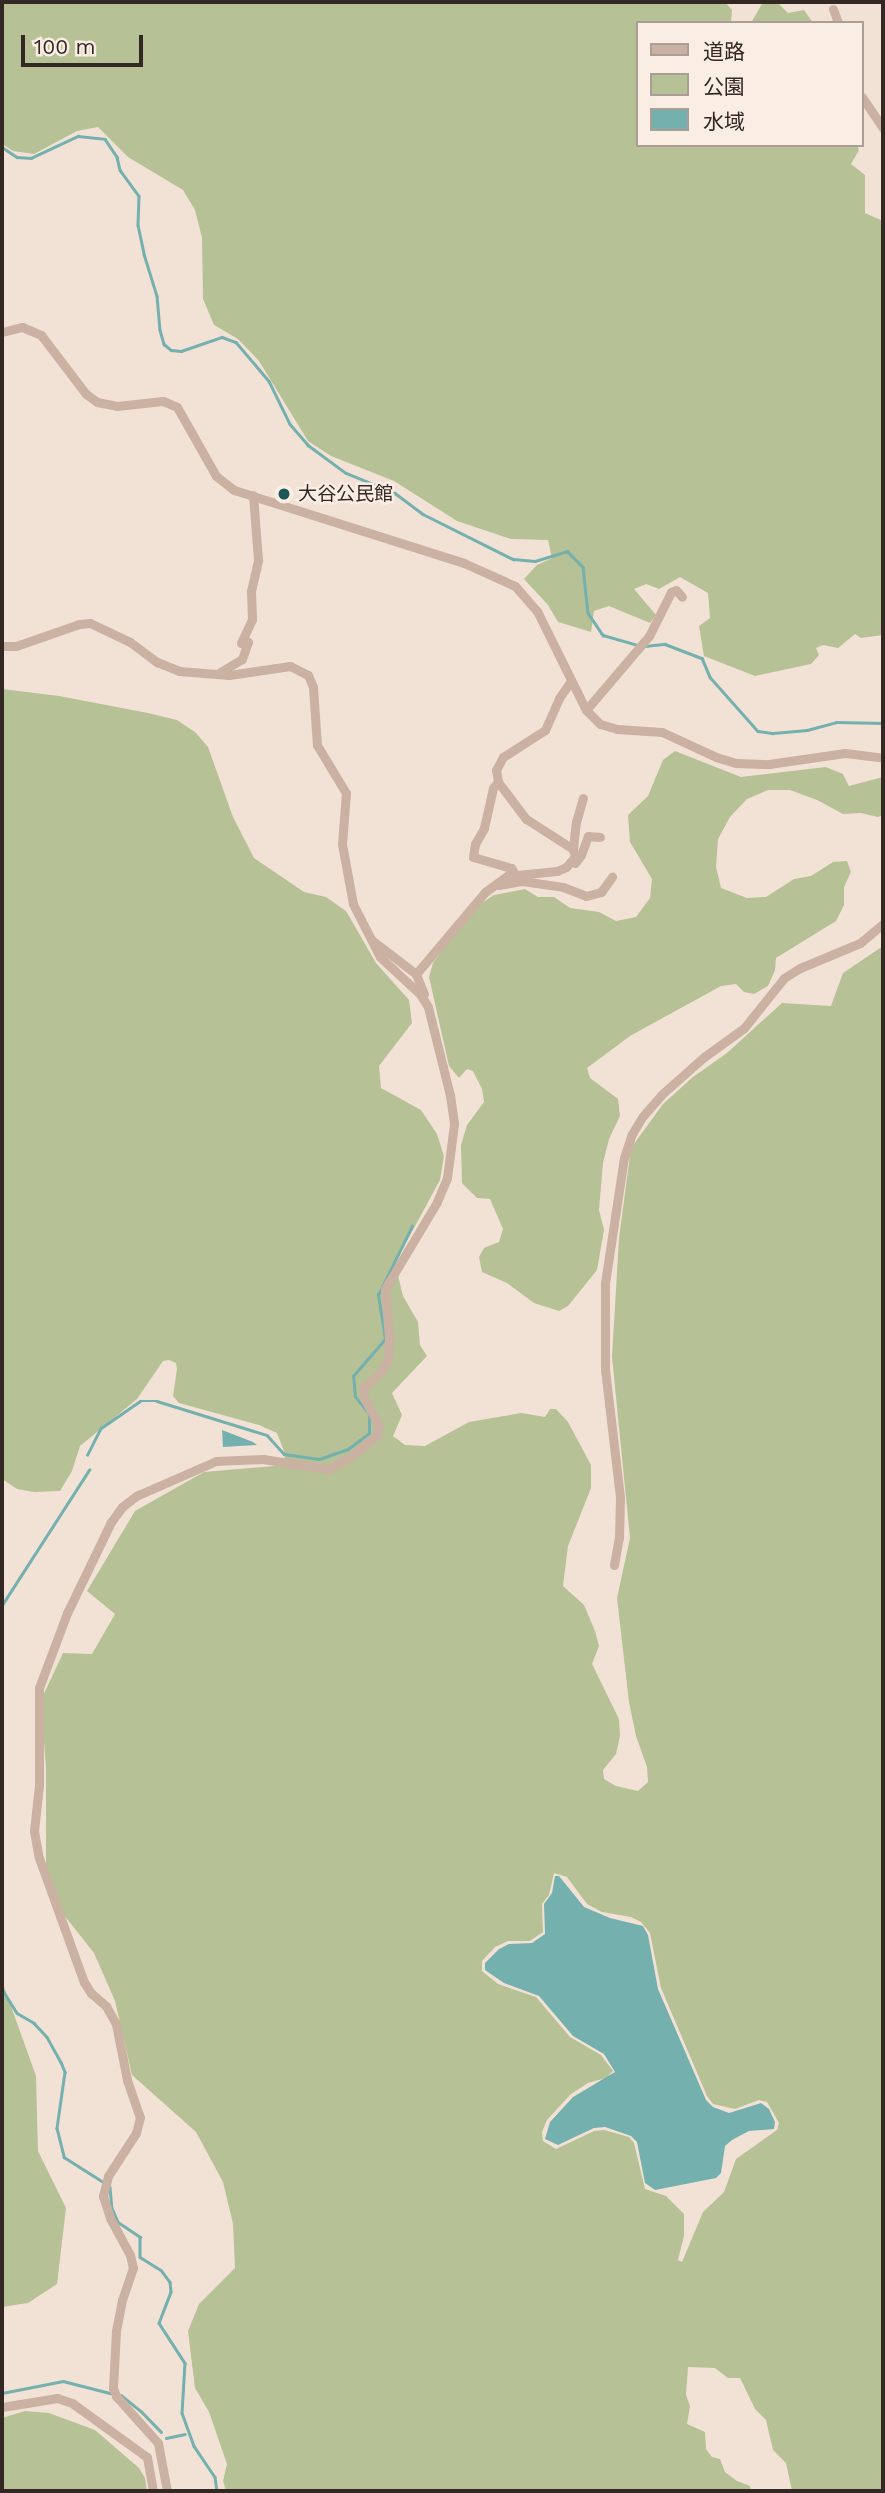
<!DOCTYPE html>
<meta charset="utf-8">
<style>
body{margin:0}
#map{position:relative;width:885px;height:2493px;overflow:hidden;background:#f2e2d6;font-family:"Work Sans","Noto Sans JP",sans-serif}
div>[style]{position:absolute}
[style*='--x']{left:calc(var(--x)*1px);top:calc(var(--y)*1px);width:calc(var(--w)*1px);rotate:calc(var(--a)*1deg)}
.green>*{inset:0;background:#b7c196}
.water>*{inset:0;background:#74b0ad}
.stream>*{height:2.5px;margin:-1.25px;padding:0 1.25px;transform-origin:1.25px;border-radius:1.25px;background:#74b0ad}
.minor>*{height:9px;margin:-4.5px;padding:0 4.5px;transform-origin:4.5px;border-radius:4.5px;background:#cab1a2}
.dots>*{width:19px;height:19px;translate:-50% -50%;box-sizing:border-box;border:4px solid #faede3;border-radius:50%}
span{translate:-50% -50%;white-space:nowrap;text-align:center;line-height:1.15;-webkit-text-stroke:5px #faede3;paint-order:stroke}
.poi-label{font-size:19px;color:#342825}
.left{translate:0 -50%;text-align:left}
.frame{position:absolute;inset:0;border:4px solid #342825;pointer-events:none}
.legend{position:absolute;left:636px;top:21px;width:228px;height:126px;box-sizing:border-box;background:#faede3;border:2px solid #ab9e97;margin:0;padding:9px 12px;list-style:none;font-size:21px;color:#342825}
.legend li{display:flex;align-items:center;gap:14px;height:35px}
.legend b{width:35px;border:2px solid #ab9e97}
.scale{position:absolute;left:21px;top:35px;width:122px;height:32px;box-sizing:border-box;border:4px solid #342825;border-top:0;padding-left:9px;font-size:21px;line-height:24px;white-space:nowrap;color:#342825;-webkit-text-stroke:5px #faede3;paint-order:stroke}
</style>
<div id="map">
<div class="green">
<i style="clip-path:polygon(2px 2px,725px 2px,732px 10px,731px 23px,638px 23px,638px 145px,857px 145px,859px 150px,851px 164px,865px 175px,865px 213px,883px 221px,883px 635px,861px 638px,855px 634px,838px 648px,823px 645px,816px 648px,819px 655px,811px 664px,755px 676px,704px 656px,699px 626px,710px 618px,708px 593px,680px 577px,659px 589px,646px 584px,634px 589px,656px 615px,650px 623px,609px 606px,594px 611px,591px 632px,558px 622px,548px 605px,524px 579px,537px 565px,552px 558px,548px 540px,511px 539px,457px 521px,394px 481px,331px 456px,308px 441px,259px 361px,238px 339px,214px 325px,203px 299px,202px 238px,195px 210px,183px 190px,128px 157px,98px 127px,77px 131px,34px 154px,13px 151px,2px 144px)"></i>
<i style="clip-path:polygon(763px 2px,777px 2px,788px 13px,804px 10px,813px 23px,751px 23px)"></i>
<i style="clip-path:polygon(evenodd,2px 689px,59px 696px,148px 713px,177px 720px,195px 732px,208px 747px,233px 817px,254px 858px,304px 892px,326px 897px,346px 911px,376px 963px,409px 1000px,412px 1023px,379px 1066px,381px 1088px,421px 1110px,437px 1134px,444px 1156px,440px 1180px,395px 1263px,403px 1296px,418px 1322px,420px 1345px,427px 1356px,392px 1393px,402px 1415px,393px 1436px,405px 1445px,425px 1446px,469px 1422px,521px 1413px,545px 1417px,550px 1409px,556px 1409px,568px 1422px,591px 1465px,591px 1488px,568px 1546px,563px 1586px,584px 1605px,595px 1631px,599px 1646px,592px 1664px,619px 1719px,620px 1736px,616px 1754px,603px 1770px,604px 1779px,616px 1786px,638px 1791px,648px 1782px,647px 1767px,636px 1736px,629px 1702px,617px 1598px,630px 1538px,612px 1357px,619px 1238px,631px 1148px,663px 1104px,693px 1077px,727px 1053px,782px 1003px,831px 1006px,843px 973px,883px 946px,883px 2491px,792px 2491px,786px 2463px,773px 2450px,766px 2420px,755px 2409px,740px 2378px,728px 2378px,715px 2368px,688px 2367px,686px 2395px,690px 2406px,687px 2424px,705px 2432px,706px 2449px,712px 2457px,720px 2459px,725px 2472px,737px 2481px,750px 2486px,751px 2491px,226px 2491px,223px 2481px,227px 2464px,209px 2412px,195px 2388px,188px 2331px,199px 2304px,235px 2268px,233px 2224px,223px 2182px,196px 2132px,132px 2075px,115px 2001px,94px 1953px,60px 1910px,46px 1867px,46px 1769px,41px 1700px,63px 1653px,92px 1654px,115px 1614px,87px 1591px,135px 1511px,204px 1472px,285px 1465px,284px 1451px,277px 1433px,259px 1425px,179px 1403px,173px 1396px,177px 1369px,176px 1363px,169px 1360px,163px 1361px,137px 1399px,80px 1446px,72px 1471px,60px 1491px,34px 1492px,17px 1489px,2px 1479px,2px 689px,554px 1873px,567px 1877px,587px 1904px,602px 1912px,631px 1917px,641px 1922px,650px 1933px,661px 1988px,707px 2096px,713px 2104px,735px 2109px,759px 2100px,767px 2102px,779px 2123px,777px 2130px,736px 2159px,724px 2192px,703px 2212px,682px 2262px,678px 2260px,684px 2236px,684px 2214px,666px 2196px,645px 2189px,634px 2143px,629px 2137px,604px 2130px,594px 2131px,556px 2149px,543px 2141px,542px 2132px,547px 2120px,571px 2094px,588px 2083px,606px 2078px,613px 2071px,601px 2055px,570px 2037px,536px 1997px,498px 1984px,482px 1971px,482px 1961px,495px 1947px,508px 1941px,530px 1941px,543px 1932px,542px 1904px,549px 1895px,554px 1873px)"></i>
<i style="clip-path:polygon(675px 751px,741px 777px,826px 767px,843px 774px,849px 786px,883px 777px,883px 815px,878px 817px,861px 813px,843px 814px,817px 800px,790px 790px,768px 790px,747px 799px,730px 817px,718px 839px,716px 867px,721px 888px,747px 898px,766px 897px,794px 879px,811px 876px,833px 862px,847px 861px,851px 872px,844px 887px,844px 905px,836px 921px,776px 958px,775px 970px,768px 986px,754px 994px,744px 992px,736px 984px,721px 986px,630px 1036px,587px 1068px,590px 1078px,618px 1099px,620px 1116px,609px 1139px,603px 1163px,599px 1210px,604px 1230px,597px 1270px,568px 1306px,559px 1311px,534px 1303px,507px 1283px,482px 1272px,479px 1257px,484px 1248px,499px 1242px,503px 1229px,490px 1199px,477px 1198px,462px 1183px,461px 1145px,467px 1125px,484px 1102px,482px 1089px,473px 1071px,467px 1069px,459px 1078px,449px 1066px,429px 977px,433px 963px,460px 926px,480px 904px,494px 895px,525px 889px,538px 897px,554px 897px,570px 908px,599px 912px,616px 921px,636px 917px,650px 898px,652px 879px,630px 842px,628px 815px,648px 796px,663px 760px)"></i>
<i style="clip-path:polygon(2px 1981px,36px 2076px,38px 2151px,66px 2208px,57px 2284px,28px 2303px,2px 2307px)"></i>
<i style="clip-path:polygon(25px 2411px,49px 2413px,95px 2430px,139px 2468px,145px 2478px,147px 2491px,2px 2491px,2px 2418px)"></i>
</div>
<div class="water">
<i style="clip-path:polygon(222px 1430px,253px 1442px,257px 1445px,223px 1447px)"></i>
<i style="clip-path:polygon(555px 1876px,559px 1876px,584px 1907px,610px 1918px,643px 1926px,648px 1935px,658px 1989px,706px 2100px,713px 2107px,729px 2113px,761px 2103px,769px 2109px,775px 2122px,774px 2129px,749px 2131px,732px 2140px,725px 2146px,721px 2173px,716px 2178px,655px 2190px,645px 2183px,637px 2142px,631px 2136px,605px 2127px,594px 2128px,558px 2145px,545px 2139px,550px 2122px,573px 2097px,615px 2072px,604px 2054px,573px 2036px,539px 1996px,504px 1983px,485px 1970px,485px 1963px,499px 1949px,509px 1944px,532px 1943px,545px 1934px,544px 1904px,552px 1893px)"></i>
</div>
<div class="stream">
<i style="--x:2;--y:147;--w:18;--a:34"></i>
<i style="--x:17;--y:157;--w:14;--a:4"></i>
<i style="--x:31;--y:158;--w:52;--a:-25.1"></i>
<i style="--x:78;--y:136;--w:27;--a:6"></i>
<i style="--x:105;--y:139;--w:22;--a:56"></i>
<i style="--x:117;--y:157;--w:13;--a:77"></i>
<i style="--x:120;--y:170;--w:32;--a:54"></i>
<i style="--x:139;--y:196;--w:29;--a:92"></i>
<i style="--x:138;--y:225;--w:30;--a:78"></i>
<i style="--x:144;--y:254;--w:44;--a:72.8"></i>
<i style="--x:157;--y:296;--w:34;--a:85"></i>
<i style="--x:160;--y:330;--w:15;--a:74"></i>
<i style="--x:164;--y:344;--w:9;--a:41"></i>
<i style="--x:171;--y:350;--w:10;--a:6"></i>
<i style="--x:181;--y:351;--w:43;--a:-18.9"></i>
<i style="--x:222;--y:337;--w:15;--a:20"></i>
<i style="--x:236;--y:342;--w:51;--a:49.8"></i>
<i style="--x:269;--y:381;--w:48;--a:64"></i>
<i style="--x:290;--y:424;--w:28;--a:49"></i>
<i style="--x:308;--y:445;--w:47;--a:36.4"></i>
<i style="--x:346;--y:473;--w:53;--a:22.2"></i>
<i style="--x:395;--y:493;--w:35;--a:37"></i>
<i style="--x:423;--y:514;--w:101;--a:26.6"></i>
<i style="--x:513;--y:559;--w:22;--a:5"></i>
<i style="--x:535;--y:561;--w:34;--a:-17"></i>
<i style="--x:567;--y:551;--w:23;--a:45"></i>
<i style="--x:583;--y:567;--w:46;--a:83.8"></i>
<i style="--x:588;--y:613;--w:27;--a:56"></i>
<i style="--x:603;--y:635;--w:37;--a:16"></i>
<i style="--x:645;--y:646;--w:20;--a:-6"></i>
<i style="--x:665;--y:644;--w:40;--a:21"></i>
<i style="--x:702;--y:658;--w:21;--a:67"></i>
<i style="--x:710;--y:677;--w:72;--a:48.4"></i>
<i style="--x:758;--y:731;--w:15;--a:8"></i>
<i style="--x:773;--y:733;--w:34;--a:-5"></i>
<i style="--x:807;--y:730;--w:30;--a:-15"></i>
<i style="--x:836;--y:722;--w:47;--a:1.2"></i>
<i style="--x:87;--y:1455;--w:30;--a:-63"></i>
<i style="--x:101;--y:1428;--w:47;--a:-34.7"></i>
<i style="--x:140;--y:1401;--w:17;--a:0"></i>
<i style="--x:157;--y:1401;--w:115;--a:17.2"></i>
<i style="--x:267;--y:1435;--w:25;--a:48"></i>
<i style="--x:284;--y:1454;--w:35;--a:8"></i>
<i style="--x:319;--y:1459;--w:31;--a:-19"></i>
<i style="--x:348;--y:1449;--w:26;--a:-37"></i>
<i style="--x:369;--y:1433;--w:19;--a:-90"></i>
<i style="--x:369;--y:1414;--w:22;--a:-129"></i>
<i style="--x:355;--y:1397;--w:21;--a:-95"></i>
<i style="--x:353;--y:1376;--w:49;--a:-49.1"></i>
<i style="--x:385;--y:1339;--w:45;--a:-99"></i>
<i style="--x:378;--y:1295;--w:77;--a:-63.8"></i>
<i style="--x:2;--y:1605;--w:161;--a:-57.2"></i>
<i style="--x:2;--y:1989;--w:28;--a:58"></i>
<i style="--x:17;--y:2013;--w:20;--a:30"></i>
<i style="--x:34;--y:2023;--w:19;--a:47"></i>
<i style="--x:47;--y:2037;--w:29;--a:61"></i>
<i style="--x:61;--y:2062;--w:11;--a:68"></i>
<i style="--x:65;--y:2072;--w:57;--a:98.1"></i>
<i style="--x:57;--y:2128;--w:30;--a:76"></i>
<i style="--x:64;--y:2157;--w:49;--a:32.4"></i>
<i style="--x:110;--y:2187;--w:21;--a:85"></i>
<i style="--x:112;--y:2208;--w:15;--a:67"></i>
<i style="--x:118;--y:2222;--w:27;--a:34"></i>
<i style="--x:140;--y:2237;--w:20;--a:90"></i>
<i style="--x:140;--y:2257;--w:25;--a:32"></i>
<i style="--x:161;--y:2270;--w:15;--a:53"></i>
<i style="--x:170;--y:2282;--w:10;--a:84"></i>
<i style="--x:171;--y:2292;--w:33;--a:111"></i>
<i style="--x:159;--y:2323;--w:48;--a:57"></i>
<i style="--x:185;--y:2363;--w:50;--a:93.4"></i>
<i style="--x:182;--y:2413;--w:35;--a:70"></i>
<i style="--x:194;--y:2446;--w:37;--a:56"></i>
<i style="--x:215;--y:2477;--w:14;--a:82"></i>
<i style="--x:2;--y:2393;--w:62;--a:-11.1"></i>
<i style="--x:63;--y:2381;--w:49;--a:14.3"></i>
<i style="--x:121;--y:2395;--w:26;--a:39"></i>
<i style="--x:141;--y:2411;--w:29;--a:46"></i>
<i style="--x:166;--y:2438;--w:19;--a:-12"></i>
</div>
<div class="minor">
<i style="--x:833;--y:9;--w:15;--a:70"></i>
<i style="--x:862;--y:97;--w:37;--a:56"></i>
<i style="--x:2;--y:332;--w:21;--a:-14"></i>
<i style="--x:22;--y:327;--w:21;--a:23"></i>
<i style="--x:41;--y:335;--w:74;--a:52.7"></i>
<i style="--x:86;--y:394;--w:14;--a:36"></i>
<i style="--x:97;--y:402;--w:20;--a:11"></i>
<i style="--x:117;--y:406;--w:46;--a:-6.2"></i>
<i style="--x:163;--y:401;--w:15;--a:23"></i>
<i style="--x:177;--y:407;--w:79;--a:60.5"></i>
<i style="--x:216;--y:476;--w:23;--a:38"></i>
<i style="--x:234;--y:490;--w:241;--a:17.6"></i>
<i style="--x:464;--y:563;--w:56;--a:24.3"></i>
<i style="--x:515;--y:586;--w:33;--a:49"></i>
<i style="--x:537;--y:611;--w:110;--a:63.7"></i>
<i style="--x:586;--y:710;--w:20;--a:45"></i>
<i style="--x:600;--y:724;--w:18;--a:16"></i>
<i style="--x:617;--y:729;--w:45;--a:3.8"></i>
<i style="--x:662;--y:732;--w:60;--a:24.8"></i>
<i style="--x:716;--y:757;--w:21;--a:17"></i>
<i style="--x:736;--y:763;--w:33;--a:2"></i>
<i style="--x:769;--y:764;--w:77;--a:-8.2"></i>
<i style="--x:845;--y:753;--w:38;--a:7"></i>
<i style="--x:2;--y:646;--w:14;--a:0"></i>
<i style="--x:16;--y:646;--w:67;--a:-19.2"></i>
<i style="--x:79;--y:624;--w:11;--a:-5"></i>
<i style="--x:90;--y:623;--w:44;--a:25.4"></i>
<i style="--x:130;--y:642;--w:34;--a:37"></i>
<i style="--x:157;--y:662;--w:24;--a:22"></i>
<i style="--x:179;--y:671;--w:50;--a:4.6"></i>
<i style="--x:229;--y:675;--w:62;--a:-8.4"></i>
<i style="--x:290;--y:666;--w:20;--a:27"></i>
<i style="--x:308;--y:675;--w:13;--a:67"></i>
<i style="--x:313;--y:687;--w:58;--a:86.1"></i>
<i style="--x:317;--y:745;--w:56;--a:58.9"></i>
<i style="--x:346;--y:793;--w:51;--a:94.5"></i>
<i style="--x:342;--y:844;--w:61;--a:79.6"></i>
<i style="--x:353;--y:904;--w:59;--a:63"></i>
<i style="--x:380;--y:957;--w:54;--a:42.8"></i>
<i style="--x:420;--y:994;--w:15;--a:58"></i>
<i style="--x:428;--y:1007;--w:91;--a:76"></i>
<i style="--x:450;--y:1095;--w:29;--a:82"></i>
<i style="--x:454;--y:1124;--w:54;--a:97.4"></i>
<i style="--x:447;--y:1178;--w:26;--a:113"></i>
<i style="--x:437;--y:1202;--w:101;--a:120.9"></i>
<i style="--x:385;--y:1289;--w:49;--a:85.3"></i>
<i style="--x:389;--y:1338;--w:21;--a:93"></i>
<i style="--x:388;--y:1359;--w:13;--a:117"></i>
<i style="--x:382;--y:1371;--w:25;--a:137"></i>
<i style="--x:364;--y:1388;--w:10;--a:90"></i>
<i style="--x:364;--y:1398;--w:32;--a:62"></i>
<i style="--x:379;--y:1426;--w:10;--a:107"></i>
<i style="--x:376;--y:1436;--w:33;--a:141"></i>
<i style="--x:350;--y:1457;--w:25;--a:151"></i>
<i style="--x:328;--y:1469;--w:66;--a:-171.3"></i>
<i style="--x:263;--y:1459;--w:47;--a:177.6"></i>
<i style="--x:216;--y:1461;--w:87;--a:156.4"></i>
<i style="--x:136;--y:1496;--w:18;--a:142"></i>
<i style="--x:122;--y:1507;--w:19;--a:126"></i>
<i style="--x:111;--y:1522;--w:101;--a:115.8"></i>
<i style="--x:67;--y:1613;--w:80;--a:110.5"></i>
<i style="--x:39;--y:1688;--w:97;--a:90"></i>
<i style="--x:39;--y:1785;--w:46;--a:96.2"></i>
<i style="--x:34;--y:1831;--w:27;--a:80"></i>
<i style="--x:39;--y:1858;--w:132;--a:70.1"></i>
<i style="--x:84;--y:1982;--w:13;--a:58"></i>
<i style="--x:91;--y:1993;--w:20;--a:41"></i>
<i style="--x:106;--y:2006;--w:21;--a:61"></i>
<i style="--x:116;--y:2024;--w:57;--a:78.9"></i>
<i style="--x:127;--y:2080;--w:39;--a:71"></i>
<i style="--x:140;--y:2117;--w:16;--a:104"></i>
<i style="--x:136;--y:2133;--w:51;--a:123.1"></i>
<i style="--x:108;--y:2176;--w:21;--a:104"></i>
<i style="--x:103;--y:2196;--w:23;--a:72"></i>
<i style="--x:110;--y:2218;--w:42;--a:61.6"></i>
<i style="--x:130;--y:2255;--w:13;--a:77"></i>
<i style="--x:133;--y:2268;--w:34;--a:109"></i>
<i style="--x:122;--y:2300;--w:32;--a:101"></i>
<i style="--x:116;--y:2331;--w:57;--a:93"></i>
<i style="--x:113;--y:2388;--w:9;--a:69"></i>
<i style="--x:116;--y:2396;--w:63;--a:48.2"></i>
<i style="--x:158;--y:2443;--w:49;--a:79.4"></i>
<i style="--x:217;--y:674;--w:29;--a:-31"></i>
<i style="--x:242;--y:659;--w:18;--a:-71"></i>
<i style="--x:248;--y:642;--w:7;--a:172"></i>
<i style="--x:241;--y:643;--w:26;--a:-65"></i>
<i style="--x:252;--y:619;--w:28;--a:-92"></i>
<i style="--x:251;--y:591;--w:32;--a:-77"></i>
<i style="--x:258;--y:560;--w:65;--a:-94.4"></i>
<i style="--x:586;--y:710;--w:97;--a:-49.6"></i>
<i style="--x:649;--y:636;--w:49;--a:-63.4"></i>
<i style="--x:671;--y:592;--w:5;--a:-22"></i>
<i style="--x:676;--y:590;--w:9;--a:49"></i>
<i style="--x:498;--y:782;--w:8;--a:130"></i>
<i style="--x:493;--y:788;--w:41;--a:102.7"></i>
<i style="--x:484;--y:828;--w:18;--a:119"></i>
<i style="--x:475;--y:844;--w:13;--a:99"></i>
<i style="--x:473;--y:857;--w:40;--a:16"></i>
<i style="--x:511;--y:868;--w:7;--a:56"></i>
<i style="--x:573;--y:849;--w:27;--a:-84"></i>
<i style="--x:576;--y:822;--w:25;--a:-74"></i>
<i style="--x:575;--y:863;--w:10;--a:-53"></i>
<i style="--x:581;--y:855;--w:20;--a:-70"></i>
<i style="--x:588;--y:836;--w:12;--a:5"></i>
<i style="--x:499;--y:885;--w:23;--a:-10"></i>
<i style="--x:522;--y:881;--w:41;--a:8.3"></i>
<i style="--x:563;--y:887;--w:25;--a:21"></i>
<i style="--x:586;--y:896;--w:16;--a:-15"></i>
<i style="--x:601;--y:892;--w:19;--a:-54"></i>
<i style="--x:373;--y:941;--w:54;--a:37.5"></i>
<i style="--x:424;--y:994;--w:22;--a:-112"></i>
<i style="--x:416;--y:974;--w:107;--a:-49.9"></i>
<i style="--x:485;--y:892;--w:27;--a:-36"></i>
<i style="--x:507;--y:876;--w:50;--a:-5.7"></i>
<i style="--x:557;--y:871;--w:10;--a:-24"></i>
<i style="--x:566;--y:867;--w:13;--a:-48"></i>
<i style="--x:575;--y:857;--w:8;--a:-104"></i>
<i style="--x:573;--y:849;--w:56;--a:-147.4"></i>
<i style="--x:526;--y:819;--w:46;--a:-127.1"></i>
<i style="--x:498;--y:782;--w:12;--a:-99"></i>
<i style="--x:496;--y:770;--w:15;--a:-62"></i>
<i style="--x:503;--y:757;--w:50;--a:-32.7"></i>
<i style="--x:545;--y:730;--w:35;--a:-66"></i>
<i style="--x:559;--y:698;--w:21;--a:-55"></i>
<i style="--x:614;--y:1565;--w:27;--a:-80"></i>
<i style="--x:619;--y:1538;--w:41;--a:-88.6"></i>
<i style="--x:620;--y:1497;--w:128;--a:-96.7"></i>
<i style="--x:605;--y:1370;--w:87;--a:-90"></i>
<i style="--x:605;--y:1283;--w:126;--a:-81.4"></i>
<i style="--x:624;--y:1158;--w:25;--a:-72"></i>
<i style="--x:632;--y:1134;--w:21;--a:-59"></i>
<i style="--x:643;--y:1116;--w:28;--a:-49"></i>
<i style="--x:661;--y:1095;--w:57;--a:-41.5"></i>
<i style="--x:704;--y:1057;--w:49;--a:-35.9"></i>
<i style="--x:744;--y:1028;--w:64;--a:-51.3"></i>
<i style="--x:784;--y:978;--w:19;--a:-32"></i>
<i style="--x:800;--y:968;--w:65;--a:-22.6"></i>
<i style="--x:860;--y:943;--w:30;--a:-40"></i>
<i style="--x:2;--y:2407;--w:56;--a:-9.3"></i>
<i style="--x:57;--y:2398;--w:16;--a:18"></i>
<i style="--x:72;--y:2403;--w:92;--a:35.8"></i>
<i style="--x:147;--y:2457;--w:35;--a:80"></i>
</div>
<div class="dots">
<i style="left:284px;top:494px;background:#195856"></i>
</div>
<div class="poi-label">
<span class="left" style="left:298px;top:494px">大谷公民館</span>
</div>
<div class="frame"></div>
<ul class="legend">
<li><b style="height:9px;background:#cab1a2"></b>道路</li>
<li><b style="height:19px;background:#b7c196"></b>公園</li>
<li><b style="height:19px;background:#74b0ad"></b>水域</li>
</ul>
<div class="scale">100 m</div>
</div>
